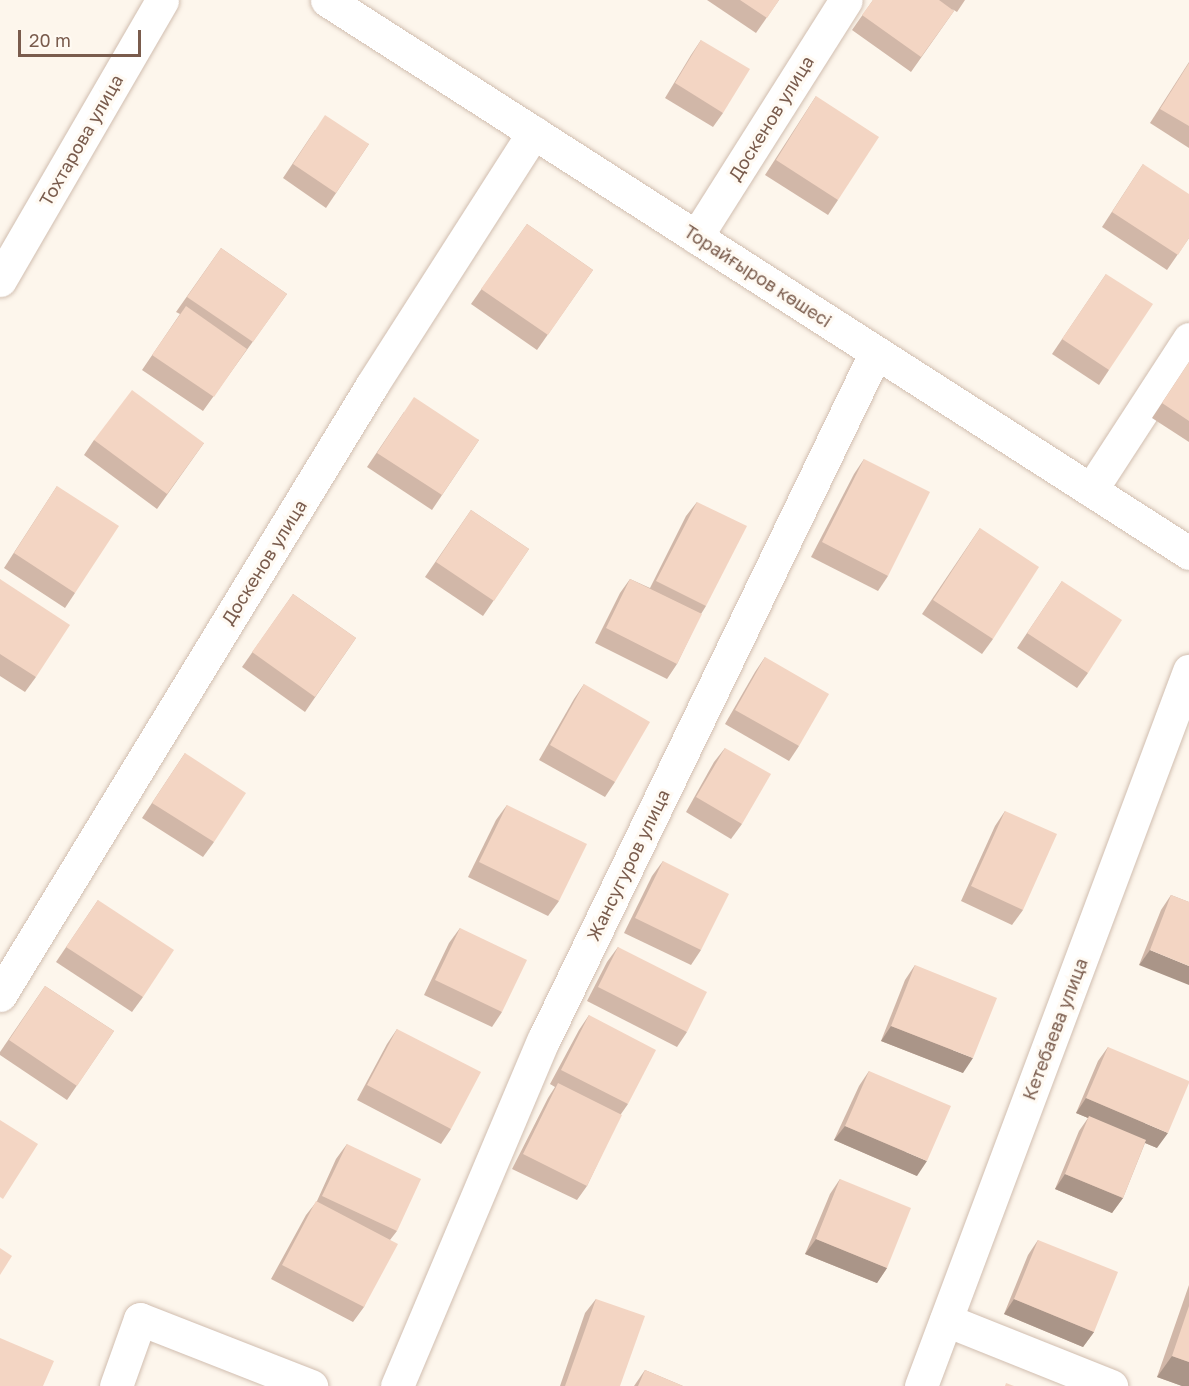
<!DOCTYPE html>
<meta charset="utf-8">
<style>
body{margin:0}
#map{position:relative;width:1189px;height:1386px;overflow:hidden;background:#fdf6ec;font-family:"Golos Text",sans-serif}
div>[style]{position:absolute}
[style*='--x']{left:calc(var(--x)*1px);top:calc(var(--y)*1px);width:calc(var(--w)*1px);rotate:calc(var(--a)*1deg)}
.roads{filter:drop-shadow(0 0 2px #d1beb0) drop-shadow(0 0 2px #d1beb0)}
.minor>*{height:33px;margin:-16.5px;padding:0 16.5px;transform-origin:16.5px;border-radius:16.5px;background:#fff}
.tertiary>*{height:33px;margin:-16.5px;padding:0 16.5px;transform-origin:16.5px;border-radius:16.5px;background:#fff}
.wall>*{inset:0;background:#d1b7a8}
.shaded-wall>*{inset:0;background:#aa9588}
.building>*{inset:0;background:#f3d5c3}
span{translate:-50% -50%;white-space:nowrap;text-align:center;line-height:1.15;-webkit-text-stroke:6px #fffaf3;paint-order:stroke}
.street-label{font-size:18px;color:#7a5c4d}
.scale{position:absolute;left:18px;top:30px;width:123px;height:27px;box-sizing:border-box;border:3px solid #7a5c4d;border-top:0;padding-left:8px;font-size:18px;line-height:21px;white-space:nowrap;color:#7a5c4d;-webkit-text-stroke:4px #fffaf3;paint-order:stroke}
</style>
<div id="map">
<div class="roads">
<div class="minor">
<i style="--x:696;--y:237;--w:280;--a:-57.7"></i>
<i style="--x:0;--y:280;--w:323;--a:-59.9"></i>
<i style="--x:1091;--y:490;--w:180;--a:-57"></i>
<i style="--x:0;--y:995;--w:714;--a:-58.62"></i>
<i style="--x:372;--y:385;--w:300;--a:-57.4"></i>
<i style="--x:946;--y:1320;--w:178;--a:21.8"></i>
<i style="--x:116;--y:1386;--w:71;--a:-70.3"></i>
<i style="--x:140;--y:1319;--w:184;--a:21.4"></i>
<i style="--x:397;--y:1386;--w:375;--a:-67.1"></i>
<i style="--x:543;--y:1041;--w:765;--a:-64.21"></i>
<i style="--x:921;--y:1386;--w:764;--a:-69.45"></i>
</div>
<div class="tertiary">
<i style="--x:327;--y:0;--w:1024;--a:32.68"></i>
</div>
</div>
<div class="wall">
<i style="clip-path:polygon(707px 0,779px 0,756px 33px)"></i>
<i style="clip-path:polygon(873px 0,965px 0,957px 12px,952px 9px,954px 11px,911px 72px,852px 30px)"></i>
<i style="clip-path:polygon(701px 40px,723px 113px,713px 127px,665px 98px,691px 55px)"></i>
<i style="clip-path:polygon(1189px 62px,1189px 148px,1150px 123px)"></i>
<i style="clip-path:polygon(816px 96px,838px 200px,828px 215px,765px 175px)"></i>
<i style="clip-path:polygon(315px 130px,369px 144px,326px 208px,283px 178px)"></i>
<i style="clip-path:polygon(1143px 164px,1189px 238px,1167px 270px,1102px 227px)"></i>
<i style="clip-path:polygon(527px 224px,593px 270px,537px 350px,471px 304px)"></i>
<i style="clip-path:polygon(221px 248px,287px 294px,203px 411px,142px 370px,180px 314px,176px 312px)"></i>
<i style="clip-path:polygon(1106px 274px,1109px 370px,1099px 385px,1052px 354px)"></i>
<i style="clip-path:polygon(1189px 362px,1189px 442px,1152px 418px)"></i>
<i style="clip-path:polygon(404px 412px,479px 440px,432px 510px,367px 467px)"></i>
<i style="clip-path:polygon(94px 440px,204px 443px,157px 509px,84px 455px)"></i>
<i style="clip-path:polygon(864px 459px,888px 576px,878px 591px,811px 557px,854px 474px)"></i>
<i style="clip-path:polygon(57px 486px,75px 593px,65px 608px,4px 568px)"></i>
<i style="clip-path:polygon(697px 502px,706px 606px,701px 614px,677px 664px,667px 679px,595px 643px,620px 593px,630px 579px,650px 588px,686px 516px)"></i>
<i style="clip-path:polygon(471px 510px,529px 549px,483px 616px,425px 577px)"></i>
<i style="clip-path:polygon(980px 528px,993px 639px,982px 654px,922px 614px)"></i>
<i style="clip-path:polygon(0 579px,36px 677px,25px 692px,0 676px)"></i>
<i style="clip-path:polygon(1062px 581px,1088px 673px,1077px 688px,1017px 648px)"></i>
<i style="clip-path:polygon(293px 594px,356px 638px,305px 712px,242px 667px)"></i>
<i style="clip-path:polygon(765px 657px,799px 746px,789px 761px,725px 724px,755px 672px)"></i>
<i style="clip-path:polygon(584px 684px,615px 782px,605px 797px,539px 760px,574px 699px)"></i>
<i style="clip-path:polygon(725px 748px,742px 824px,731px 839px,686px 812px,714px 762px)"></i>
<i style="clip-path:polygon(185px 753px,214px 842px,203px 857px,142px 818px)"></i>
<i style="clip-path:polygon(507px 805px,559px 901px,548px 916px,468px 877px,496px 820px)"></i>
<i style="clip-path:polygon(1005px 811px,1023px 910px,1012px 925px,961px 901px,995px 826px)"></i>
<i style="clip-path:polygon(663px 861px,701px 950px,691px 965px,624px 933px,652px 876px)"></i>
<i style="clip-path:polygon(1171px 895px,1189px 902px,1139px 965px,1161px 910px)"></i>
<i style="clip-path:polygon(98px 900px,143px 997px,132px 1012px,56px 962px)"></i>
<i style="clip-path:polygon(460px 928px,502px 1012px,492px 1027px,424px 995px,449px 943px)"></i>
<i style="clip-path:polygon(618px 947px,687px 1032px,677px 1047px,587px 1001px,607px 962px)"></i>
<i style="clip-path:polygon(915px 965px,963px 1073px,881px 1041px,905px 980px)"></i>
<i style="clip-path:polygon(45px 986px,114px 1031px,67px 1100px,0 1055px,0 1052px)"></i>
<i style="clip-path:polygon(589px 1015px,628px 1104px,621px 1114px,587px 1186px,577px 1200px,512px 1169px,548px 1098px,555px 1087px,550px 1084px,579px 1030px)"></i>
<i style="clip-path:polygon(397px 1029px,451px 1129px,441px 1144px,357px 1100px,387px 1044px)"></i>
<i style="clip-path:polygon(1108px 1047px,1157px 1148px,1145px 1143px,1123px 1198px,1112px 1213px,1055px 1189px,1079px 1131px,1088px 1118px,1076px 1113px,1098px 1061px)"></i>
<i style="clip-path:polygon(869px 1071px,917px 1176px,834px 1140px,859px 1086px)"></i>
<i style="clip-path:polygon(347px 1144px,397px 1231px,390px 1240px,364px 1307px,353px 1322px,271px 1279px,306px 1215px,317px 1201px,336px 1159px)"></i>
<i style="clip-path:polygon(840px 1179px,887px 1268px,877px 1283px,805px 1254px,830px 1194px)"></i>
<i style="clip-path:polygon(1038px 1240px,1094px 1332px,1083px 1347px,1004px 1314px,1028px 1255px)"></i>
<i style="clip-path:polygon(1189px 1285px,1189px 1386px,1182px 1386px,1157px 1377px)"></i>
<i style="clip-path:polygon(596px 1299px,620px 1386px,560px 1386px,585px 1313px)"></i>
<i style="clip-path:polygon(645px 1370px,683px 1386px,634px 1386px)"></i>
</div>
<div class="shaded-wall">
<i style="clip-path:polygon(1150px 950px,1189px 966px,1189px 985px,1139px 965px)"></i>
<i style="clip-path:polygon(891px 1026px,973px 1058px,963px 1073px,881px 1041px)"></i>
<i style="clip-path:polygon(1086px 1098px,1168px 1133px,1157px 1148px,1088px 1119px,1089px 1116px,1088px 1118px,1076px 1113px)"></i>
<i style="clip-path:polygon(845px 1126px,927px 1161px,917px 1176px,834px 1140px)"></i>
<i style="clip-path:polygon(1065px 1174px,1123px 1198px,1112px 1213px,1055px 1189px)"></i>
<i style="clip-path:polygon(816px 1239px,887px 1268px,877px 1283px,805px 1254px)"></i>
<i style="clip-path:polygon(1014px 1299px,1094px 1332px,1083px 1347px,1004px 1314px)"></i>
<i style="clip-path:polygon(1172px 1356px,1189px 1362px,1189px 1386px,1182px 1386px,1157px 1377px)"></i>
</div>
<div class="building">
<i style="clip-path:polygon(740px 0,779px 0,767px 18px)"></i>
<i style="clip-path:polygon(873px 0,939px 0,954px 11px,921px 57px,862px 15px)"></i>
<i style="clip-path:polygon(701px 40px,750px 69px,723px 113px,675px 83px)"></i>
<i style="clip-path:polygon(1189px 63px,1189px 126px,1160px 109px)"></i>
<i style="clip-path:polygon(816px 96px,879px 137px,838px 200px,776px 160px)"></i>
<i style="clip-path:polygon(325px 115px,369px 144px,336px 193px,293px 164px)"></i>
<i style="clip-path:polygon(1143px 164px,1189px 194px,1189px 238px,1178px 255px,1112px 212px)"></i>
<i style="clip-path:polygon(527px 224px,593px 270px,548px 335px,481px 289px)"></i>
<i style="clip-path:polygon(221px 248px,287px 294px,253px 342px,187px 297px)"></i>
<i style="clip-path:polygon(1106px 274px,1153px 304px,1109px 370px,1062px 339px)"></i>
<i style="clip-path:polygon(186px 306px,247px 349px,214px 397px,152px 355px)"></i>
<i style="clip-path:polygon(1189px 362px,1189px 421px,1162px 403px)"></i>
<i style="clip-path:polygon(132px 390px,204px 443px,167px 494px,94px 440px)"></i>
<i style="clip-path:polygon(414px 397px,479px 440px,442px 495px,377px 453px)"></i>
<i style="clip-path:polygon(864px 459px,930px 492px,888px 576px,822px 542px)"></i>
<i style="clip-path:polygon(57px 486px,119px 526px,75px 593px,14px 553px)"></i>
<i style="clip-path:polygon(697px 502px,747px 526px,706px 606px,656px 581px)"></i>
<i style="clip-path:polygon(471px 510px,529px 549px,494px 601px,436px 562px)"></i>
<i style="clip-path:polygon(980px 528px,1039px 567px,993px 639px,933px 600px)"></i>
<i style="clip-path:polygon(0 579px,70px 625px,36px 677px,0 654px)"></i>
<i style="clip-path:polygon(630px 579px,702px 614px,677px 664px,606px 628px)"></i>
<i style="clip-path:polygon(1062px 581px,1122px 620px,1088px 673px,1027px 633px)"></i>
<i style="clip-path:polygon(293px 594px,356px 638px,315px 697px,252px 652px)"></i>
<i style="clip-path:polygon(765px 657px,829px 694px,799px 746px,735px 710px)"></i>
<i style="clip-path:polygon(584px 684px,650px 722px,615px 782px,550px 745px)"></i>
<i style="clip-path:polygon(725px 748px,771px 774px,742px 824px,696px 797px)"></i>
<i style="clip-path:polygon(185px 753px,246px 793px,214px 842px,152px 803px)"></i>
<i style="clip-path:polygon(507px 805px,587px 844px,559px 901px,479px 862px)"></i>
<i style="clip-path:polygon(1005px 811px,1057px 834px,1023px 910px,971px 886px)"></i>
<i style="clip-path:polygon(663px 861px,729px 894px,701px 950px,635px 918px)"></i>
<i style="clip-path:polygon(1171px 895px,1189px 902px,1189px 966px,1150px 950px)"></i>
<i style="clip-path:polygon(98px 900px,174px 950px,143px 997px,66px 947px)"></i>
<i style="clip-path:polygon(460px 928px,527px 960px,502px 1012px,435px 980px)"></i>
<i style="clip-path:polygon(618px 947px,707px 992px,687px 1032px,598px 987px)"></i>
<i style="clip-path:polygon(915px 965px,997px 998px,973px 1058px,891px 1026px)"></i>
<i style="clip-path:polygon(45px 986px,114px 1031px,77px 1086px,9px 1040px)"></i>
<i style="clip-path:polygon(589px 1015px,656px 1050px,628px 1104px,561px 1070px)"></i>
<i style="clip-path:polygon(397px 1029px,481px 1072px,451px 1129px,367px 1085px)"></i>
<i style="clip-path:polygon(1108px 1047px,1189px 1081px,1189px 1083px,1168px 1133px,1086px 1098px)"></i>
<i style="clip-path:polygon(869px 1071px,951px 1106px,927px 1161px,845px 1126px)"></i>
<i style="clip-path:polygon(558px 1083px,622px 1115px,587px 1186px,523px 1154px)"></i>
<i style="clip-path:polygon(1089px 1116px,1146px 1140px,1123px 1198px,1065px 1174px)"></i>
<i style="clip-path:polygon(0 1120px,38px 1144px,3px 1199px,0 1197px)"></i>
<i style="clip-path:polygon(347px 1144px,421px 1179px,397px 1231px,322px 1196px)"></i>
<i style="clip-path:polygon(840px 1179px,911px 1208px,887px 1268px,816px 1239px)"></i>
<i style="clip-path:polygon(316px 1201px,398px 1244px,364px 1307px,282px 1265px)"></i>
<i style="clip-path:polygon(1038px 1240px,1118px 1272px,1094px 1332px,1014px 1299px)"></i>
<i style="clip-path:polygon(0 1248px,12px 1256px,0 1275px)"></i>
<i style="clip-path:polygon(596px 1299px,645px 1316px,620px 1386px,565px 1386px)"></i>
<i style="clip-path:polygon(1189px 1306px,1189px 1362px,1172px 1356px)"></i>
<i style="clip-path:polygon(0 1338px,54px 1361px,43px 1386px,0 1386px)"></i>
<i style="clip-path:polygon(645px 1370px,683px 1386px,638px 1386px)"></i>
<i style="clip-path:polygon(1006px 1383px,1014px 1386px,1005px 1386px)"></i>
</div>
<div class="street-label">
<span style="left:771px;top:118px;rotate:-58deg">Доскенов улица</span>
<span style="left:81px;top:140px;rotate:-60deg">Тохтарова улица</span>
<span style="left:758px;top:276px;rotate:33deg">Торайғыров көшесі</span>
<span style="left:264px;top:562px;rotate:-58deg">Доскенов улица</span>
<span style="left:628px;top:865px;rotate:-64deg">Жансугуров улица</span>
<span style="left:1055px;top:1029px;rotate:-69deg">Кетебаева улица</span>
</div>
<div class="scale">20 m</div>
</div>
